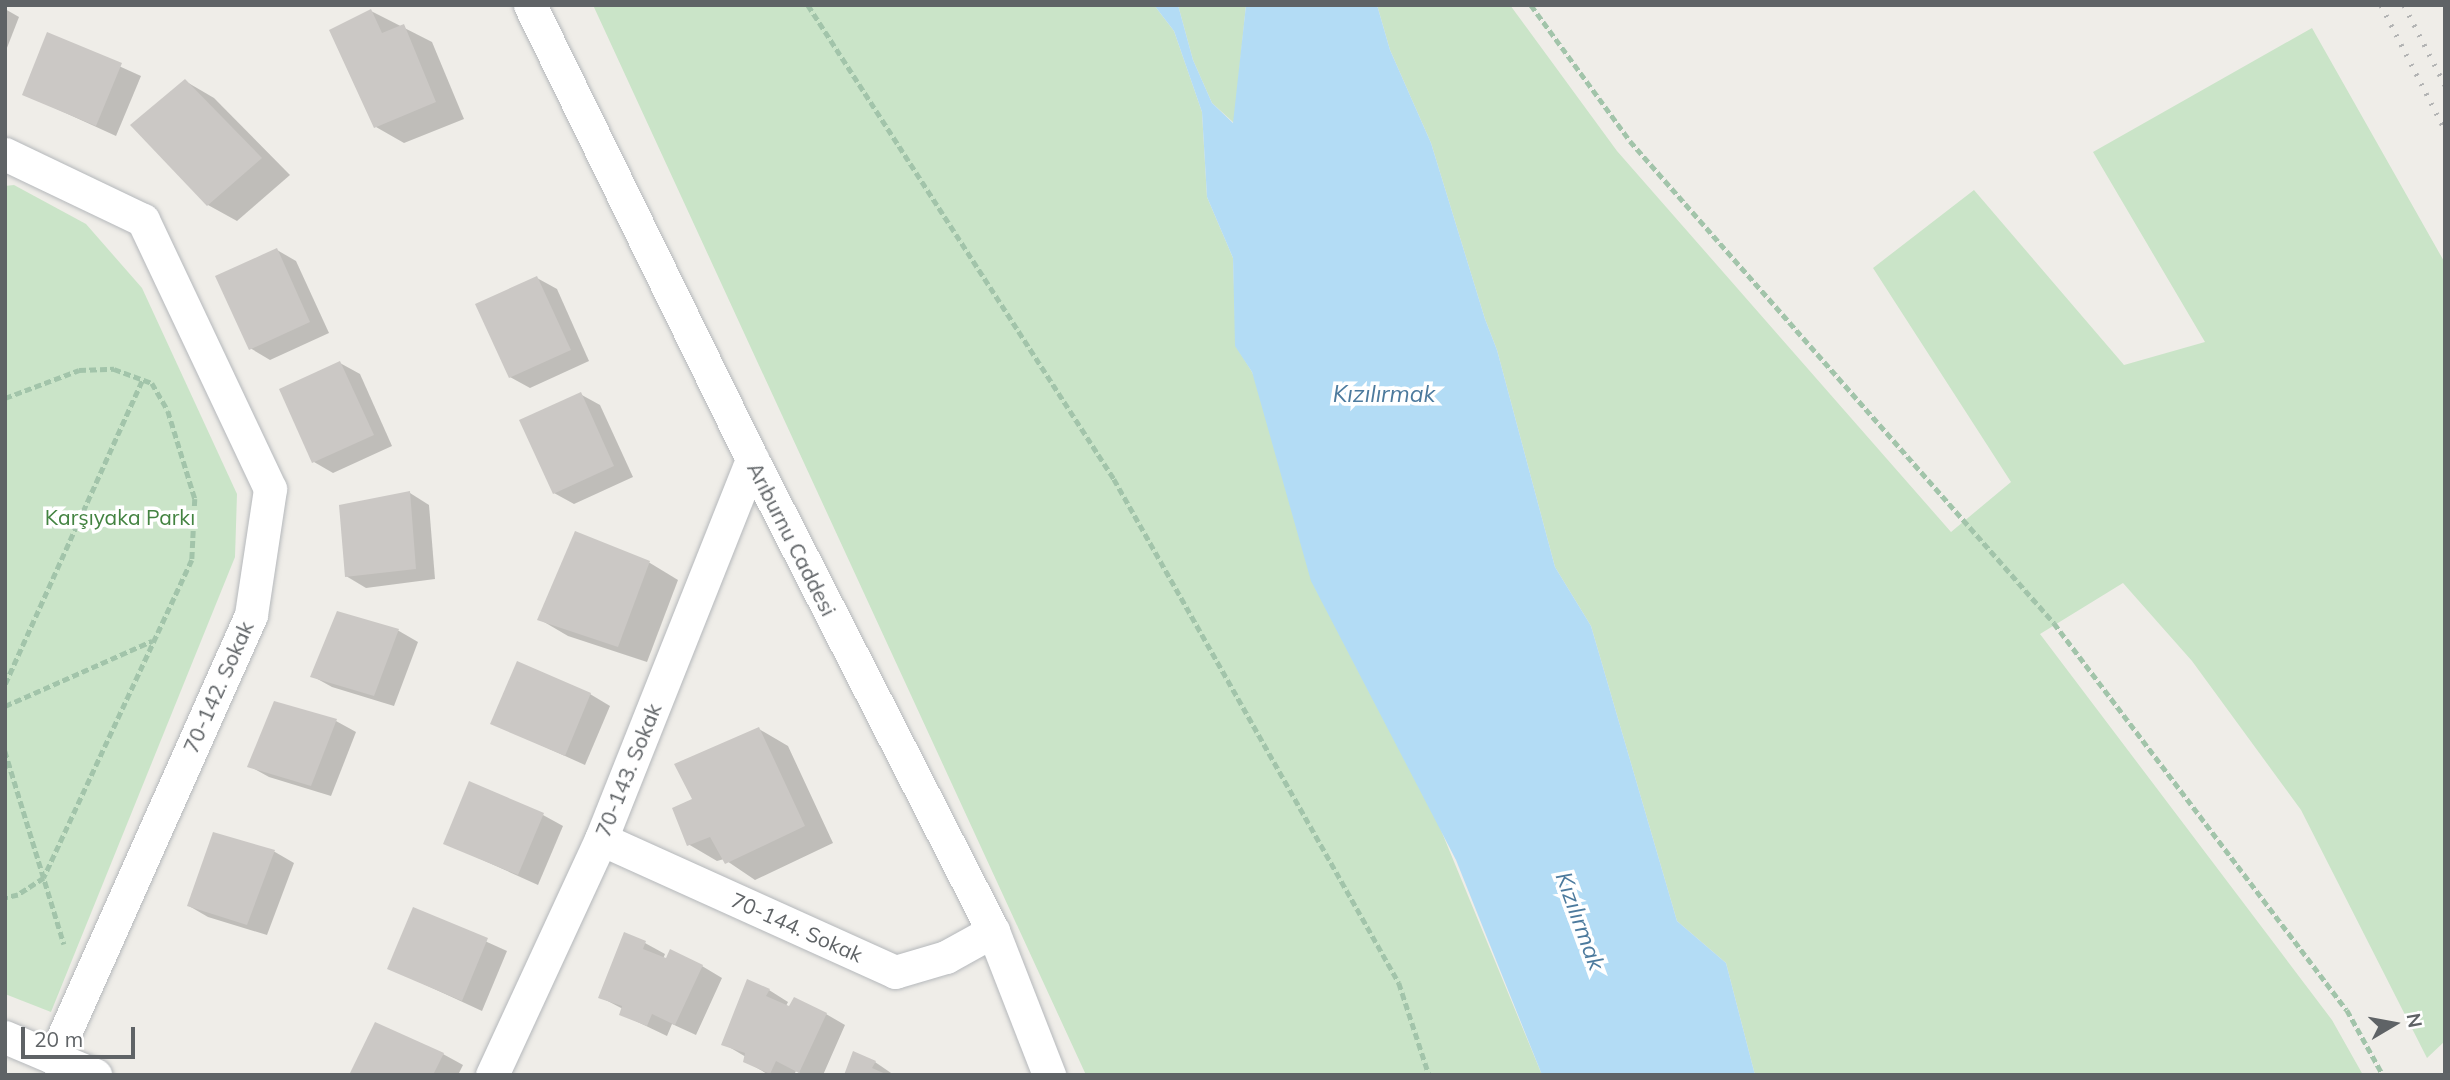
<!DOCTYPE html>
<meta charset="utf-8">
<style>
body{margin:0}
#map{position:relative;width:2450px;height:1080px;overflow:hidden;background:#efede8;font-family:Mulish,sans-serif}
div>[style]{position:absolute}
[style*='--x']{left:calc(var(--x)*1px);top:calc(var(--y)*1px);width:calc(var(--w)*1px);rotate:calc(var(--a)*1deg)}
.green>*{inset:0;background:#cae4c8}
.water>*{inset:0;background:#b3dcf5}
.shadow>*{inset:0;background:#0003}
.building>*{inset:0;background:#cbc8c5}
.path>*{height:4.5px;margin-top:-2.25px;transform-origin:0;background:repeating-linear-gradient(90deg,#a2c4aa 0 7px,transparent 0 10.5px)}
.roads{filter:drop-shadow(0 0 2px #b5b8bb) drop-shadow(0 0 2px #b5b8bb)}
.minor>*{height:33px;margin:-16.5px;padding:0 16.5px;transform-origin:16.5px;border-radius:16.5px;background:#fff}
.rail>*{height:5px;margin-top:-2.5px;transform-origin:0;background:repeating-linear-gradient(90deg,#b3b4b4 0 2px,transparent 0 11px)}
span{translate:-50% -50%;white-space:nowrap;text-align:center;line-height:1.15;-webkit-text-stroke:7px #fff;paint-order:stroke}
.park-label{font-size:21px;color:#438341}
.street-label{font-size:21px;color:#5f6366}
.water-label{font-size:23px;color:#4c7a9d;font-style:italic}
.frame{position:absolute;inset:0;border:7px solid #5f6366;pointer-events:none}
.north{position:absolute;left:2359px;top:989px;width:70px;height:70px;-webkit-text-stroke:5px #fff;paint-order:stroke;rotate:80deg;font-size:19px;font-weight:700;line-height:28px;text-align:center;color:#5f6366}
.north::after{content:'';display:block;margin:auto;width:24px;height:32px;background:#5f6366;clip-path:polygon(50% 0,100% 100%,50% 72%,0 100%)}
.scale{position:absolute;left:21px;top:1027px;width:114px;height:32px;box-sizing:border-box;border:4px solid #5f6366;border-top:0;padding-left:9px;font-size:21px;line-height:24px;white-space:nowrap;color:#5f6366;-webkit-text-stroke:5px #fff;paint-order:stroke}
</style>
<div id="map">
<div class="green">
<i style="clip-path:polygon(593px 5px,1154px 5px,1174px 31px,1202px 112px,1207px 197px,1233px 258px,1236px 346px,1252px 372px,1542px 1075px,1086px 1075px)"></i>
<i style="clip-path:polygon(1178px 5px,1246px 5px,1234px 123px,1212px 103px,1193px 60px)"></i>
<i style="clip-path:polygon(1377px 5px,1510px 5px,1617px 151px,1951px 532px,2011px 482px,1873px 268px,1974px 190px,2124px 365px,2205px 342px,2093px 152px,2312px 28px,2445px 263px,2445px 1041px,2427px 1058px,2301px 810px,2192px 661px,2123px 583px,2040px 634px,2332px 1020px,2363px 1075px,1755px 1075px,1726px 963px,1677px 921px,1591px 626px,1555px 567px,1497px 350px,1485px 319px,1431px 143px,1390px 50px)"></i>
<i style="clip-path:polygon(14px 185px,86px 224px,142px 288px,237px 494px,235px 557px,51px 1012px,5px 994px,5px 186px)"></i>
</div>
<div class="water">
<i style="clip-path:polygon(1154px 5px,1178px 5px,1193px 60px,1212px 103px,1233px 123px,1246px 5px,1377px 5px,1390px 50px,1431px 143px,1485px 319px,1497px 350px,1555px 567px,1591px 626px,1677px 921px,1726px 963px,1755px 1075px,1542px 1075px,1456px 860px,1311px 581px,1252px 372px,1235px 346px,1233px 258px,1207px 197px,1202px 112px,1174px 31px)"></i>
</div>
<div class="shadow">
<i style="clip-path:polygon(5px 9px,19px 17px,5px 53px)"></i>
<i style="clip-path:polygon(371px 11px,432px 42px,464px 119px,404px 143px,376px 127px)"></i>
<i style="clip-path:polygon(48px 34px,141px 76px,116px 136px,24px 94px)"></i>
<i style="clip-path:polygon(185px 81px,214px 98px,290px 175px,237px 221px,208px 205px)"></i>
<i style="clip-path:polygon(277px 250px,296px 261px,329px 333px,270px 360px,250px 348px)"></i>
<i style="clip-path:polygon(537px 278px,557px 289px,589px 361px,530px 388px,510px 377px)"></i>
<i style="clip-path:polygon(340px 363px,360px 374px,392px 446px,333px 473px,314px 462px)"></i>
<i style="clip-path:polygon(580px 394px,600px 405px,633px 477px,574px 504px,554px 493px)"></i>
<i style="clip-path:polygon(410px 493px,429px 505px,435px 579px,366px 588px,346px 576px)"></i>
<i style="clip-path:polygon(576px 534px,650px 563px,678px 580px,647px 662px,568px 636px,539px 619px)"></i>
<i style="clip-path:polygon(338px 613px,399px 631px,418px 642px,394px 706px,332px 687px,312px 676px)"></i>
<i style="clip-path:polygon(590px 694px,610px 706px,585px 765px,492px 723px)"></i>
<i style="clip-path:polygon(336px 721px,356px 732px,331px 796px,269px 777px,249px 766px)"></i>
<i style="clip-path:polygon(759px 729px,788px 746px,833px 843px,755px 880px,724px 859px,717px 861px,688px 844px,694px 800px)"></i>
<i style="clip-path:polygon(543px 815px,563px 826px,538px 885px,445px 843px)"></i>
<i style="clip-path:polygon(214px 834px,275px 852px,294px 863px,267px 935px,208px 917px,189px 906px)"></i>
<i style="clip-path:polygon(414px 909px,507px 951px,482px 1011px,389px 968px)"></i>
<i style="clip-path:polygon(645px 943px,665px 954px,663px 959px,702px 966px,722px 978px,696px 1035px,672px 1024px,667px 1036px,621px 1014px,623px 1009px,600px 997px)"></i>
<i style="clip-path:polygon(769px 990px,788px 1002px,786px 1006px,826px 1014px,845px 1025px,823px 1075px,804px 1075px,796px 1071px,794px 1075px,769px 1075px,745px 1061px,746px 1057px,724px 1044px)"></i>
<i style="clip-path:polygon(443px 1054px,463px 1065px,458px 1075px,351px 1075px)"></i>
<i style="clip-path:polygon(875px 1062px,894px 1075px,846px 1075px)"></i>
</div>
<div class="building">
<i style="clip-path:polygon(371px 9px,382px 33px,404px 24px,436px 102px,374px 128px,329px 30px)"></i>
<i style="clip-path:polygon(47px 32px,122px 63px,96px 126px,22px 95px)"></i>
<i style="clip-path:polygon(185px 79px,262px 158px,207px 206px,130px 125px)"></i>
<i style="clip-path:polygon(277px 248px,310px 322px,249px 350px,215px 276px)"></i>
<i style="clip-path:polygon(537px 276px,571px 350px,509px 378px,475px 304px)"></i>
<i style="clip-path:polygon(340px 361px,374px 435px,312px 463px,279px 389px)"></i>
<i style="clip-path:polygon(581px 392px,614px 466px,553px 494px,519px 420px)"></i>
<i style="clip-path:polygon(410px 491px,416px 569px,345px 577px,339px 505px)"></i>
<i style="clip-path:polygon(575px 531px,650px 561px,618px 647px,537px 620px)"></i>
<i style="clip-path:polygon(337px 611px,399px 629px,374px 696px,310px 677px)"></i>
<i style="clip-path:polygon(517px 661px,591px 693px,565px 756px,490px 724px)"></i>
<i style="clip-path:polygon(274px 701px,337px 719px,311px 786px,247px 767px)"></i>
<i style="clip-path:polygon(759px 727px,805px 826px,725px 864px,710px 837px,687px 846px,672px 808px,692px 799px,674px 764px)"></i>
<i style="clip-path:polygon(469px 781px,544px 813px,518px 875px,443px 844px)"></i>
<i style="clip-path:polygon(213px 832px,275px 850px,247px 925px,187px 906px)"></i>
<i style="clip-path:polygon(413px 907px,488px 938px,462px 1001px,387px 969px)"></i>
<i style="clip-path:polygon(624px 932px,646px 941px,643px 949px,666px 958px,670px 949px,703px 965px,675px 1025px,652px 1014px,647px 1026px,619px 1015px,622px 1006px,598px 998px)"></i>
<i style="clip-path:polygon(747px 979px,770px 989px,766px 996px,789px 1006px,794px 997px,827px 1013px,799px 1073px,776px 1061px,770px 1074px,743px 1062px,745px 1053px,721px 1045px)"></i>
<i style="clip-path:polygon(375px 1022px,444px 1053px,433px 1075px,349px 1075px)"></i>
<i style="clip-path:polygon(853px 1051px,876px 1061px,872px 1068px,888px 1075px,844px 1075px)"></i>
</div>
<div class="path">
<i style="--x:808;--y:5;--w:564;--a:57.15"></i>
<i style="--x:1114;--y:479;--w:579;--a:60.51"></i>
<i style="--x:1399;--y:983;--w:97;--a:71.9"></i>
<i style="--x:1531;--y:5;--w:168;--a:53.9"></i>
<i style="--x:1630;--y:141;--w:642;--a:48.66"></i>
<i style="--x:2054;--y:623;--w:485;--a:52.9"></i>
<i style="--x:2347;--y:1010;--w:74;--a:61"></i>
<i style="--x:5;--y:398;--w:79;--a:-20.7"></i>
<i style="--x:79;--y:370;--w:35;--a:-2"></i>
<i style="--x:114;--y:369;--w:40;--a:20.2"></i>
<i style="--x:152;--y:383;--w:32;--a:60"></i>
<i style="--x:168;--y:411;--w:92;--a:72.9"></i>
<i style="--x:195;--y:499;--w:61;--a:92.8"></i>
<i style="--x:192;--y:560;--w:351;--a:115"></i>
<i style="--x:44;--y:878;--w:31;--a:147"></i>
<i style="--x:18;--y:895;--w:13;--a:167"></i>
<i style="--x:5;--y:684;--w:333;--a:-65.7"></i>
<i style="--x:5;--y:706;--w:161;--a:-23.9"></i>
<i style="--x:5;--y:751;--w:202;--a:73"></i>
</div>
<div class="roads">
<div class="minor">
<i style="--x:530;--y:5;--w:505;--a:63.94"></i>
<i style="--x:752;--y:459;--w:530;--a:62.95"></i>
<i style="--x:993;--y:931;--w:155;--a:68.7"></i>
<i style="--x:5;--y:154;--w:153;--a:25.6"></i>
<i style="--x:143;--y:220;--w:297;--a:64.7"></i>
<i style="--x:270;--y:489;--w:127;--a:98.6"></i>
<i style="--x:251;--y:615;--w:485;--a:114"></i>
<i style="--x:601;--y:839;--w:323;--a:24.3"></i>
<i style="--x:895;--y:972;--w:53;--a:-16.4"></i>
<i style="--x:946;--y:957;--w:54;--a:-29"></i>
<i style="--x:5;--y:1037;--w:98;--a:22.9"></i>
<i style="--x:492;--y:1075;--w:260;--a:-65.2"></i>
<i style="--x:601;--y:839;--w:409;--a:-68.3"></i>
</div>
</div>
<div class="rail">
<i style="--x:2381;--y:5;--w:140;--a:62.9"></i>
<i style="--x:2404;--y:5;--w:90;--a:62.9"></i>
</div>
<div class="park-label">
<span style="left:120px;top:517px">Karşıyaka Parkı</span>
</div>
<div class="street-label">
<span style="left:792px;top:539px;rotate:63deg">Arıburnu Caddesi</span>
<span style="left:218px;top:687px;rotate:-66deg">70-142. Sokak</span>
<span style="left:628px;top:770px;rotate:-68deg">70-143. Sokak</span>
<span style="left:797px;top:927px;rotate:24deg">70-144. Sokak</span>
</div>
<div class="water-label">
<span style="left:1384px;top:394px">Kızılırmak</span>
<span style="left:1580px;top:921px;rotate:70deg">Kızılırmak</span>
</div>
<div class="frame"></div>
<div class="north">N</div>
<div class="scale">20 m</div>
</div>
